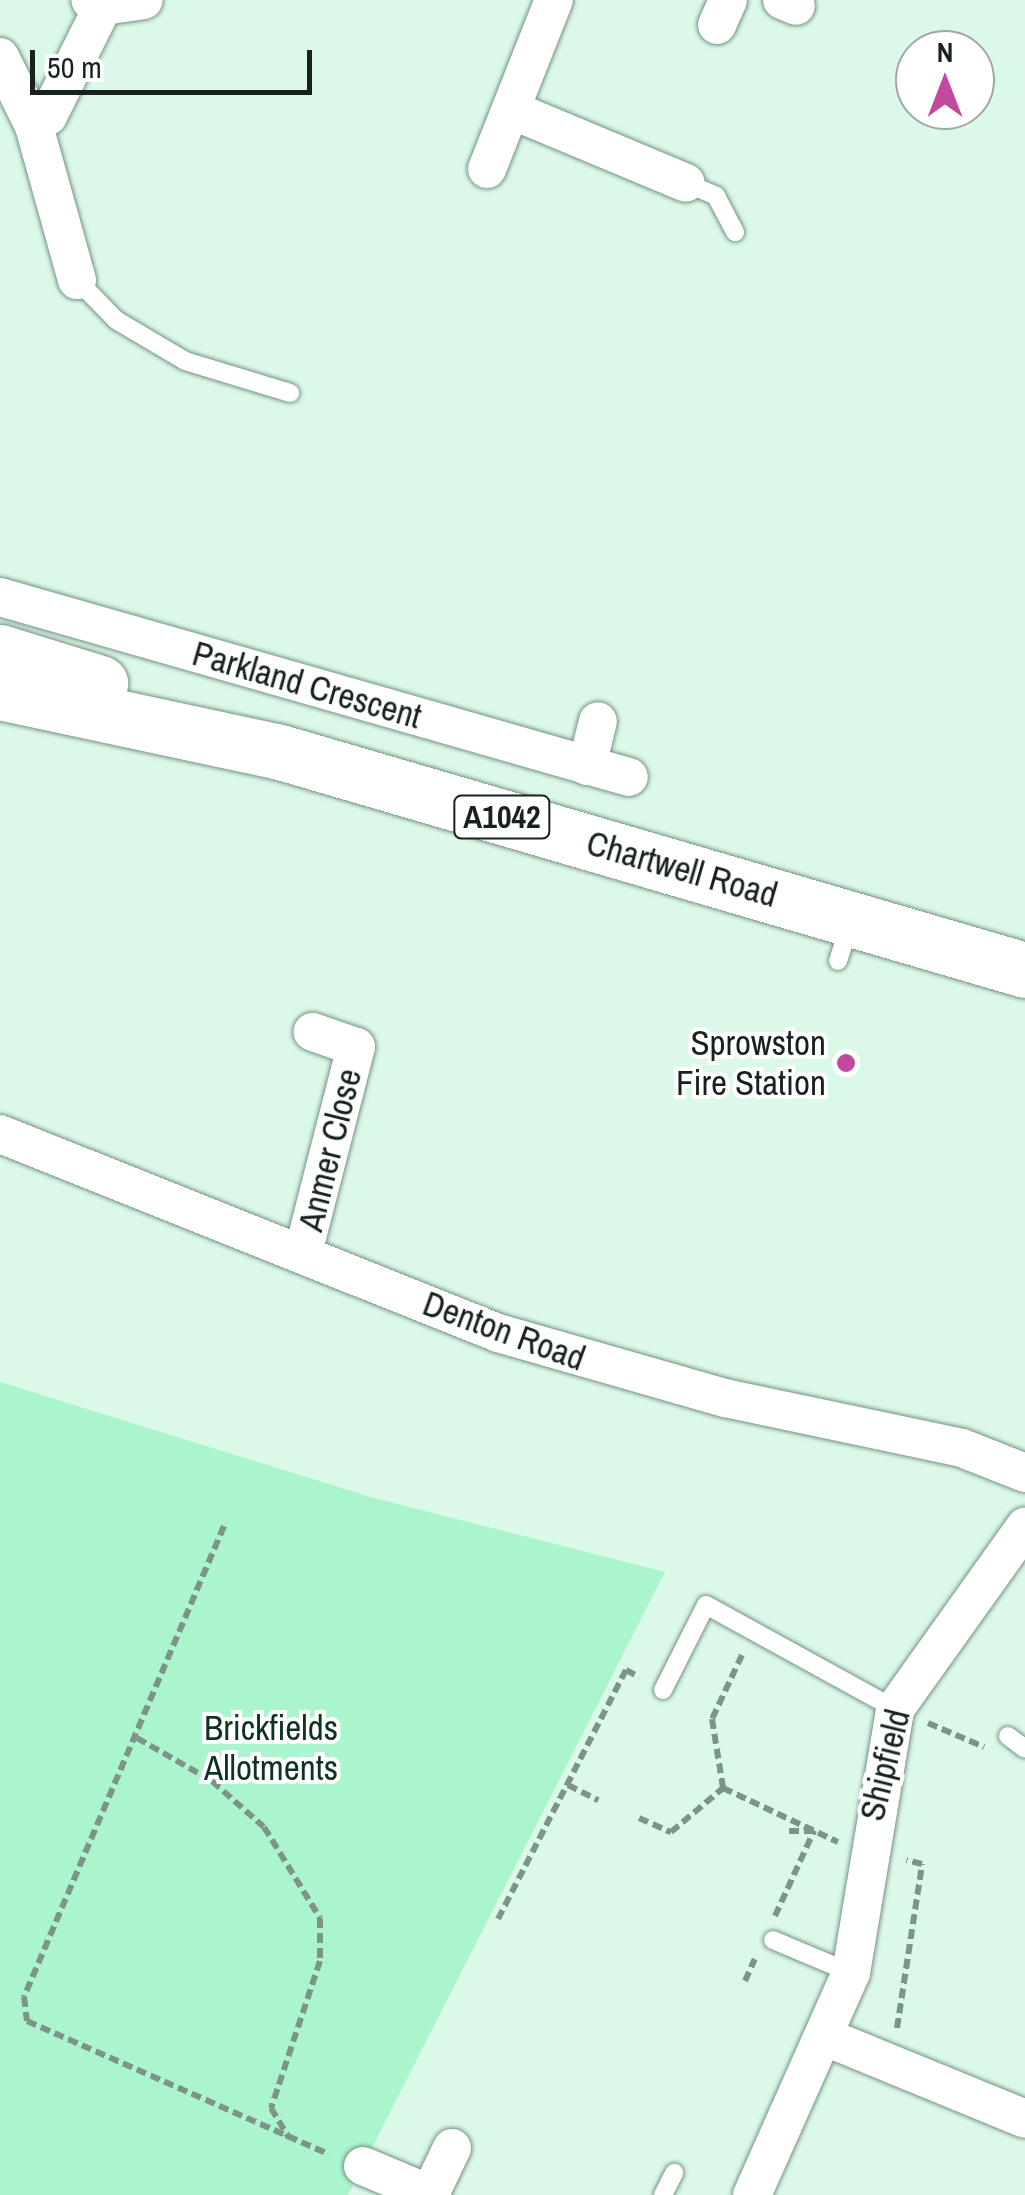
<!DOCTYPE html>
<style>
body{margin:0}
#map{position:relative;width:1025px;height:2195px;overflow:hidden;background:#dbf9e8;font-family:"Archivo Narrow",sans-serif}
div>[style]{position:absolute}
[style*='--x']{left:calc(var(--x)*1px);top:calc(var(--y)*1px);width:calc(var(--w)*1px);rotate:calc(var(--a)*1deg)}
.green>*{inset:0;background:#abf5ce}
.path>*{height:6px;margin-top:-3px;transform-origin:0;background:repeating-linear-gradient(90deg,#7f9488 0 10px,transparent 0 15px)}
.roads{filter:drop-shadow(0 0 2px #769182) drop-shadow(0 0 2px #769182)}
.service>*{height:18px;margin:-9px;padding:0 9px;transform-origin:9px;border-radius:9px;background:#fff}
.minor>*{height:38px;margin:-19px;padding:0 19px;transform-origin:19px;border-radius:19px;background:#fff}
.trunk>*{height:55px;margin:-27.5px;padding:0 27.5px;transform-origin:27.5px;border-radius:27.5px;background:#fff}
.dots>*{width:28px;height:28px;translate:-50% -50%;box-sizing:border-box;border:5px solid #fff;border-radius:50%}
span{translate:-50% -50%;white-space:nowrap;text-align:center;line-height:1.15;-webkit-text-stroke:8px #fff;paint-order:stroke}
.shield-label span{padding:2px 8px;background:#fff;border:2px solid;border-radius:8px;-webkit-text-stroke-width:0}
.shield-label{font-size:32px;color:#17221c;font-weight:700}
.street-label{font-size:35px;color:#17221c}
.poi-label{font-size:35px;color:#17221c}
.right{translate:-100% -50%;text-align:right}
.park-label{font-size:35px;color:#0e3222}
.north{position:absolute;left:895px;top:30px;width:100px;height:100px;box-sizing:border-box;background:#fff;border:2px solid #a2a7a4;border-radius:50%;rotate:0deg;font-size:28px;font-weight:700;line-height:40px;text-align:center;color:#17221c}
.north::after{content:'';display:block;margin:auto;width:35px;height:45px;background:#c1499e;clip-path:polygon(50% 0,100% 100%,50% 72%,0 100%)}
.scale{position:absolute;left:30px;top:50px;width:282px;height:45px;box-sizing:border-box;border:5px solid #17221c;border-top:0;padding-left:12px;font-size:30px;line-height:35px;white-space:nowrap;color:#17221c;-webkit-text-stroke:8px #fff;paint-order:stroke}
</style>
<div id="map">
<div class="green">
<i style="clip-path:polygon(0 1382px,374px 1498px,665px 1572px,348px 2195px,0 2195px)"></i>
</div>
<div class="path">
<i style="--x:224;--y:1526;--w:512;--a:113.01"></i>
<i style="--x:24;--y:1997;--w:24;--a:83"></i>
<i style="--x:27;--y:2021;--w:330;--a:23.8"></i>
<i style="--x:742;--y:1655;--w:71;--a:115.1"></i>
<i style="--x:712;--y:1719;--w:70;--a:80.9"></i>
<i style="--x:723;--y:1788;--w:127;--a:25.2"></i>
<i style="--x:928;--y:1723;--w:61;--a:23.2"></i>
<i style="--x:137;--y:1738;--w:86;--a:29.8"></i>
<i style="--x:212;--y:1781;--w:69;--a:41.5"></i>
<i style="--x:264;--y:1827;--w:107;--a:58.4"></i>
<i style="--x:320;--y:1918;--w:43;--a:90"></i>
<i style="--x:320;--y:1961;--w:155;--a:108.4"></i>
<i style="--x:271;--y:2108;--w:35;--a:59"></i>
<i style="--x:568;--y:1785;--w:34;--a:27"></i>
<i style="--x:639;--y:1818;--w:35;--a:24"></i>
<i style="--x:671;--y:1832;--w:68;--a:-40.2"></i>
<i style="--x:775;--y:1916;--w:94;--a:-65.4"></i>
<i style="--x:814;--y:1831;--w:28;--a:180"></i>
<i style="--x:498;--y:1919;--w:280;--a:-62.8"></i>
<i style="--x:626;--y:1670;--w:15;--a:28"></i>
<i style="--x:745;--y:1981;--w:24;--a:-66"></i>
<i style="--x:897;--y:2028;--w:166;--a:-81.3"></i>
<i style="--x:922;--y:1864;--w:16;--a:-166"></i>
</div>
<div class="roads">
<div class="service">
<i style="--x:686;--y:183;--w:33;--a:23"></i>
<i style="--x:716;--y:196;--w:41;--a:62.2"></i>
<i style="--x:77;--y:280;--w:56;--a:45.7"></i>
<i style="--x:116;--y:320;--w:80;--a:30.7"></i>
<i style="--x:185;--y:361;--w:110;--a:16.9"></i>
<i style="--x:838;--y:961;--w:39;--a:-72"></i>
<i style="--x:663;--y:1690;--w:95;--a:-63.2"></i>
<i style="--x:706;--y:1605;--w:216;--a:28.8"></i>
<i style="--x:1008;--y:1736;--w:21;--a:37"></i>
<i style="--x:773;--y:1940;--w:85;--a:22.9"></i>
<i style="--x:663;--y:2195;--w:25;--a:-63"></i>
</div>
<div class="minor">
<i style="--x:782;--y:0;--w:15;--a:23"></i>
<i style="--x:103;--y:6;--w:41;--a:-8.3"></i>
<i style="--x:717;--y:25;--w:27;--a:-66"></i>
<i style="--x:0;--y:57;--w:77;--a:63.8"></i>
<i style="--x:34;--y:126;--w:17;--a:-36"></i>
<i style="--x:48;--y:116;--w:123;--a:-63.4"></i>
<i style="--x:103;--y:6;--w:14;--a:-155"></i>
<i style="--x:514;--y:111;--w:186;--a:22.7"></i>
<i style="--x:34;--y:126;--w:160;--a:74.4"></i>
<i style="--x:487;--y:169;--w:182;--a:-68.4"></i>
<i style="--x:0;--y:597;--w:654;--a:15.97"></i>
<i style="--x:587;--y:766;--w:46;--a:-76.3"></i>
<i style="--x:0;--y:1134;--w:536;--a:21.78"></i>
<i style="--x:498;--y:1333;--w:236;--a:16"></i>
<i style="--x:725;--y:1398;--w:242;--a:11.9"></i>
<i style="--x:962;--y:1448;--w:68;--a:21.6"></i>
<i style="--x:303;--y:1253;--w:213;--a:-75.6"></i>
<i style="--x:356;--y:1047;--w:46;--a:-160.8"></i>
<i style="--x:823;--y:2036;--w:218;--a:22.3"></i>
<i style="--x:363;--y:2166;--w:75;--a:22.8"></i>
<i style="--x:430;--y:2194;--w:51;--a:-64.4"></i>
<i style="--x:752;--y:2195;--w:243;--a:-66"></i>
<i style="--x:851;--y:1973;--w:268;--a:-80.5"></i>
<i style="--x:895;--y:1709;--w:224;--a:-54.5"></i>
</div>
<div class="trunk">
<i style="--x:0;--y:652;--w:105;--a:17.2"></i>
<i style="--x:0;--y:692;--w:286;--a:12.1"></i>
<i style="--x:280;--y:752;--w:776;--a:16.31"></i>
</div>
</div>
<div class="dots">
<i style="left:846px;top:1063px;background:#c1499e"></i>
</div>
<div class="shield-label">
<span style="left:502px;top:817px">A1042</span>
</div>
<div class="street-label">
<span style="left:307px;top:685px;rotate:16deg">Parkland Crescent</span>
<span style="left:682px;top:869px;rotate:16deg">Chartwell Road</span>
<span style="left:330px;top:1150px;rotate:-76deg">Anmer Close</span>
<span style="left:504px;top:1331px;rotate:20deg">Denton Road</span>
<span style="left:885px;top:1765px;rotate:-76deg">Shipfield</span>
</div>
<div class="poi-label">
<span class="right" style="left:826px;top:1063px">Sprowston<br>Fire Station</span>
</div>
<div class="park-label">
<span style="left:271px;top:1748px">Brickfields<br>Allotments</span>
</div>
<div class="north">N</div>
<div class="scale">50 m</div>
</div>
